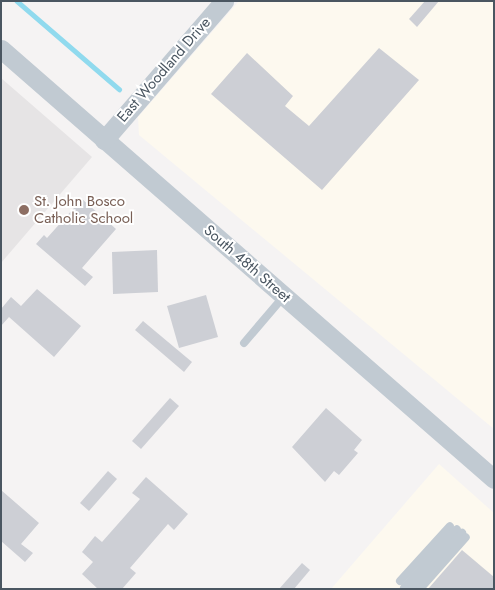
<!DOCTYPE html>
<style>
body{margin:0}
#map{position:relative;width:495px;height:590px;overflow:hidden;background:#f5f3f3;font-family:Jost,sans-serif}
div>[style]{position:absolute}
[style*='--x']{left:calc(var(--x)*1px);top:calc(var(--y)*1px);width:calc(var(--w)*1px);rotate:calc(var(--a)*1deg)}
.commercial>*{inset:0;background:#fdf9ef}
.education>*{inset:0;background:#e6e4e5}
.stream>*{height:4.5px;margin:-2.25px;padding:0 2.25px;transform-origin:2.25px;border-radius:2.25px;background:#90daee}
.building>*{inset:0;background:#cdcfd5}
.service>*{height:8px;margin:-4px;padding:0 4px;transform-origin:4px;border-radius:4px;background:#c1cad2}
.tertiary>*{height:19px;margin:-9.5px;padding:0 9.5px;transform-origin:9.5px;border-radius:9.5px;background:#c1cad2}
.dots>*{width:14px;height:14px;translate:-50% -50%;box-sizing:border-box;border:2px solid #fff;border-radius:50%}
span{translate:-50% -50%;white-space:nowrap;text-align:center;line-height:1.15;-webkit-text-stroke:4px #fff;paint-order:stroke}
.street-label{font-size:15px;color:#4a5661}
.education-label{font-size:15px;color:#785e54}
.left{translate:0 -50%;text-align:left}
.frame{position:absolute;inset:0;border:2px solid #4a5661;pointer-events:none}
</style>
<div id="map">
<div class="commercial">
<i style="clip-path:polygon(239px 1px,494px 1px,494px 429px,139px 135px,138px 117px)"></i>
<i style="clip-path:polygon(439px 464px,494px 513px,494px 589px,331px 589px)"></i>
</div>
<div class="education">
<i style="clip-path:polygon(1px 78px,92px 157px,1px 263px)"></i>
</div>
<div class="stream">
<i style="--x:17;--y:1;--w:135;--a:40.8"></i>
</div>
<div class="building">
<i style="clip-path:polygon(425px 1px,439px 1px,417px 27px,409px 19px)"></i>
<i style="clip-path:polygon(379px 48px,419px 80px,322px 190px,211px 94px,247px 53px,293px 96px,285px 106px,309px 126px)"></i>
<i style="clip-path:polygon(82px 199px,116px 229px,82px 268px,93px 277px,85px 286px,36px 244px,44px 235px,47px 238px)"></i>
<i style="clip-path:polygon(157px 250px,158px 292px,113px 294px,112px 252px)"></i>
<i style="clip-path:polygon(37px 289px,81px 326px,54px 357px,9px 317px,1px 326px,1px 309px,11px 297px,21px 306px)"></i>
<i style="clip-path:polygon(206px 295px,218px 337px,179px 348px,167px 306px)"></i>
<i style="clip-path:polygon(143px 321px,192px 362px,184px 372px,135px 330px)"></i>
<i style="clip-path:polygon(170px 398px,179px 406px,141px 449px,132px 441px)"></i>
<i style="clip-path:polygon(326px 408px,362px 440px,354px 450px,358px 453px,339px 475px,334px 471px,325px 482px,292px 447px)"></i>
<i style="clip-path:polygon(108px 471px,117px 479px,89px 511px,80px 503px)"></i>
<i style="clip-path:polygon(146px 477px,188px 514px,174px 530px,168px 524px,130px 568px,136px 573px,122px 589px,98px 589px,82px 574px,93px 562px,82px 552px,95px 536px,102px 542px,140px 499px,132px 493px)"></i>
<i style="clip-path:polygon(1px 490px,39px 523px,21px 544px,33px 553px,25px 562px,1px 541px)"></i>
<i style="clip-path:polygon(462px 550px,494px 577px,494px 589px,428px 589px)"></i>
<i style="clip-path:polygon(302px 563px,310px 570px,294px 589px,279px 589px)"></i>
</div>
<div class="service">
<i style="--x:244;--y:343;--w:62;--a:-49.6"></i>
<i style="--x:400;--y:581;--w:74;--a:-47.7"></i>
<i style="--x:404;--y:588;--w:79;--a:-48.1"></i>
<i style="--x:411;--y:589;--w:76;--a:-47.7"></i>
<i style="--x:420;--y:589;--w:69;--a:-48.5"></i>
</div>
<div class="tertiary">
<i style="--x:1;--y:49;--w:654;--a:41.1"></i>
<i style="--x:104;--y:140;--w:184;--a:-49.2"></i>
</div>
<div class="dots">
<i style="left:24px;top:210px;background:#8d6e63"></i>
</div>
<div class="street-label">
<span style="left:164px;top:70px;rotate:-49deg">East Woodland Drive</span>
<span style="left:247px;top:264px;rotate:41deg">South 48th Street</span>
</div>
<div class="education-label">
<span class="left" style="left:34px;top:210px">St. John Bosco<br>Catholic School</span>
</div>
<div class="frame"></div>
</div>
